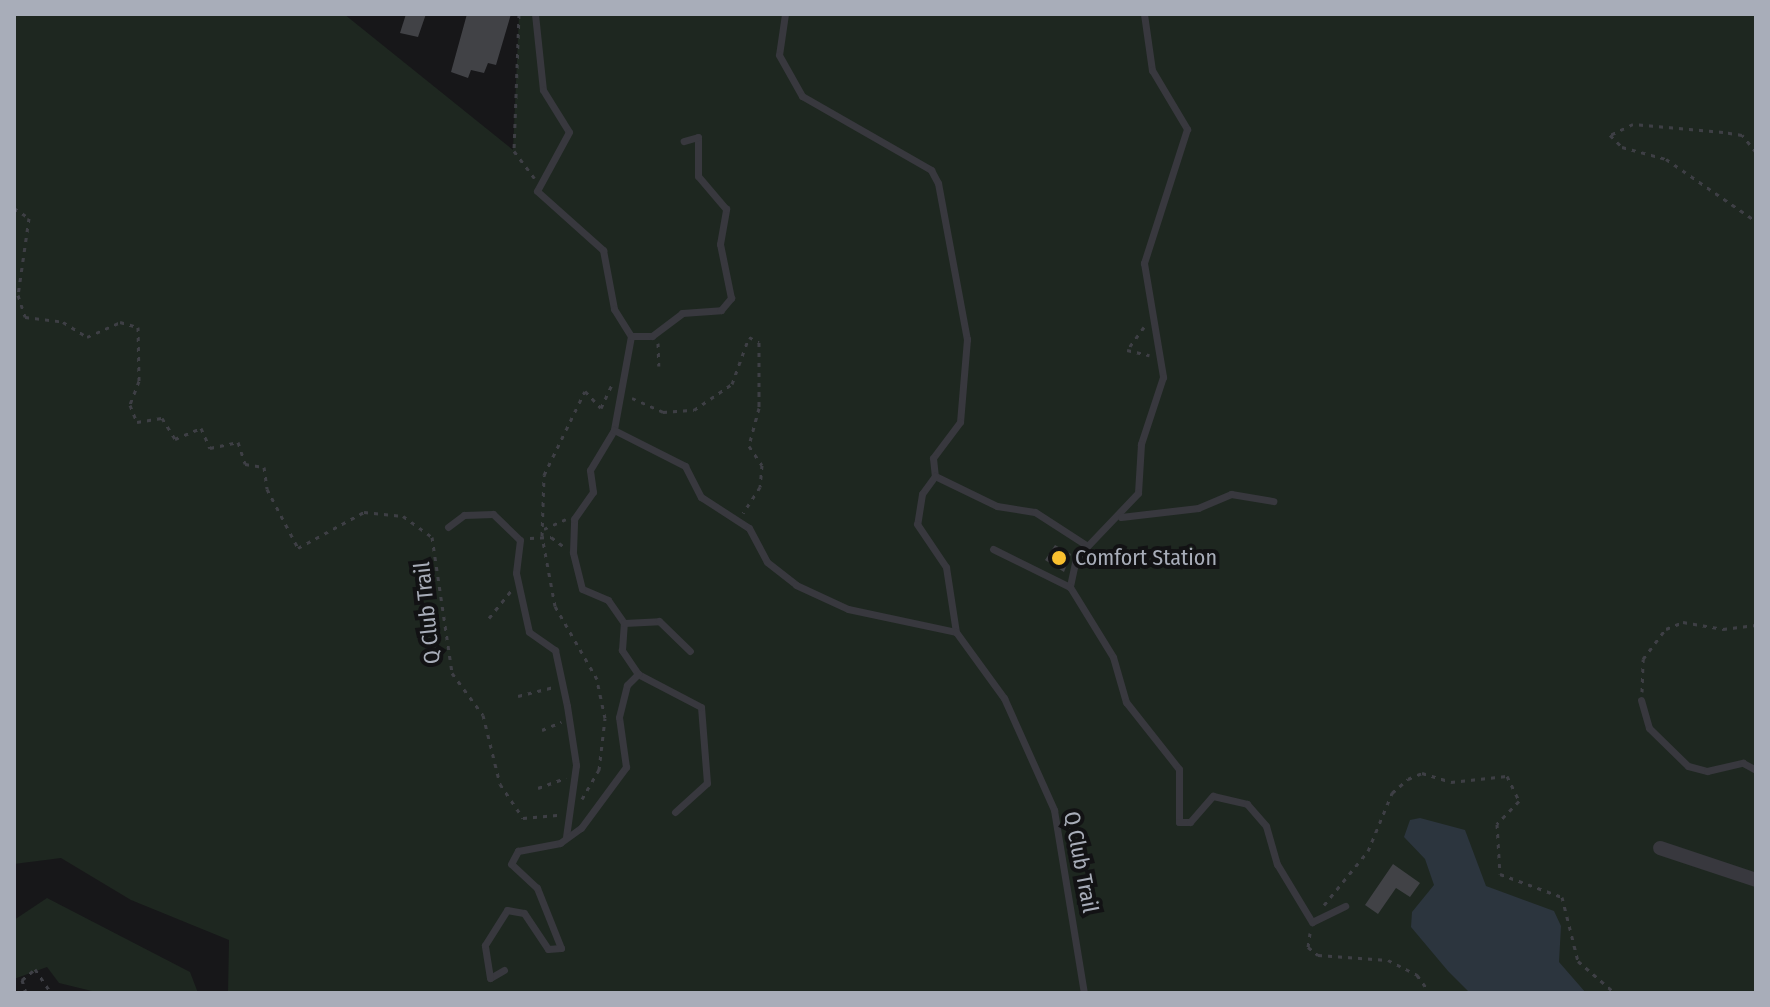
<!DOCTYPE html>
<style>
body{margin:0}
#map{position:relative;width:1770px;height:1007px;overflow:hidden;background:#171719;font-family:"Fira Sans Condensed",sans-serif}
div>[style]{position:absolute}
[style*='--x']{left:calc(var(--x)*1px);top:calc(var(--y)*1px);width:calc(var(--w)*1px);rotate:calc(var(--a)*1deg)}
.green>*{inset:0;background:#1e2720}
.water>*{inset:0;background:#2c353e}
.building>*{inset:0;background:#414246}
.path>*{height:3px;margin-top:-1.5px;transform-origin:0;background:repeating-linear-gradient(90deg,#3e3f45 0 4px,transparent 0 10px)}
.lane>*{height:7px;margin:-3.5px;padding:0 3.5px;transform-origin:3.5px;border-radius:3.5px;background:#38383e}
.street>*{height:14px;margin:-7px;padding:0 7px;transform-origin:7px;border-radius:7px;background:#38383e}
.dots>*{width:22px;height:22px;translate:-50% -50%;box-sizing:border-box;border:4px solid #121214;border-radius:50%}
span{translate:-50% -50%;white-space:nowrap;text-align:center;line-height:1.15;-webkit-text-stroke:8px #121214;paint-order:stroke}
.poi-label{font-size:22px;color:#a8adb9}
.left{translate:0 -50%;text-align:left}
.street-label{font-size:22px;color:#a8adb9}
.frame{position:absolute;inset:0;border:16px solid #a8adb9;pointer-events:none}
</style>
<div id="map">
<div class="green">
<i style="clip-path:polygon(14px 14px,344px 14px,513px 150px,519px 14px,1756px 14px,1756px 993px,228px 993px,229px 940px,131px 900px,61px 858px,14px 864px)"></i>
<i style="clip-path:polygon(47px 898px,190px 972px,198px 993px,100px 993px,59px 983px,47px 967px,14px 979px,14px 920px)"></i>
</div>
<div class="water">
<i style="clip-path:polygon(1420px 818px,1465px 830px,1486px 886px,1554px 911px,1561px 926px,1559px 962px,1586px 993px,1470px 993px,1448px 971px,1411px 927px,1412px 912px,1434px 885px,1425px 859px,1404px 837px,1410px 820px)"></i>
</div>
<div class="building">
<i style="clip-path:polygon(406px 14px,426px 14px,418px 37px,400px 33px)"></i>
<i style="clip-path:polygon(467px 14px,511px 14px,496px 65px,488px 63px,484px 73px,471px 70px,468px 78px,451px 72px)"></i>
<i style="clip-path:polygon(1055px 545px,1071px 554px,1064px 572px,1045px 560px)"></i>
<i style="clip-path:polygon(1393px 864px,1420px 883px,1410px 897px,1396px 888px,1378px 914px,1365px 905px)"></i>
</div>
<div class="path">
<i style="--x:519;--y:14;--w:137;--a:92.1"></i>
<i style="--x:514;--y:151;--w:34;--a:53"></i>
<i style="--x:1756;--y:96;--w:33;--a:90"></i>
<i style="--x:1756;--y:152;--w:22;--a:-129"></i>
<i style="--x:1742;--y:135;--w:19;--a:-171"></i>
<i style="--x:1723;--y:132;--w:90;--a:-174.9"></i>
<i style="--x:1633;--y:124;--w:25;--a:154"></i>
<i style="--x:1610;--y:135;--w:17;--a:45"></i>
<i style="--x:1622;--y:147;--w:46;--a:15.3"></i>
<i style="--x:1666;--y:159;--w:109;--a:34.6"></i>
<i style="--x:14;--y:208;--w:18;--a:34"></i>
<i style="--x:29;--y:218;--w:78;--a:98.1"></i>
<i style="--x:18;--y:295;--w:23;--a:72"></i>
<i style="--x:25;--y:317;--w:38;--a:7"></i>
<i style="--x:63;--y:322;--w:28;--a:32"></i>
<i style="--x:87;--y:337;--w:36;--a:-24"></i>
<i style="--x:120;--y:322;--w:19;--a:16"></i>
<i style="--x:138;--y:327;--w:54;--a:88.9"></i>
<i style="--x:139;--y:381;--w:26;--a:111"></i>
<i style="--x:130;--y:405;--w:18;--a:68"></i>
<i style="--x:137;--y:422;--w:25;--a:-9"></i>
<i style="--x:162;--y:418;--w:25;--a:58"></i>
<i style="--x:175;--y:439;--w:28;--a:-23"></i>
<i style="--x:201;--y:428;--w:22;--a:66"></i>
<i style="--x:210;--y:448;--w:29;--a:-12"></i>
<i style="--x:238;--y:442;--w:23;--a:72"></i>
<i style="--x:245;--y:464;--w:19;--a:9"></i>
<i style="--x:264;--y:467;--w:22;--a:82"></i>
<i style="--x:267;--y:489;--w:67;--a:62.3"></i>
<i style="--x:298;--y:548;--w:75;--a:-28.6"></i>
<i style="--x:364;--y:512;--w:39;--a:6"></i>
<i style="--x:403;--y:516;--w:36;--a:36"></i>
<i style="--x:432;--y:537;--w:137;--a:81.6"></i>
<i style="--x:452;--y:673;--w:52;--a:53.6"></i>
<i style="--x:483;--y:715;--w:71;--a:76.2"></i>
<i style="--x:500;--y:784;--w:41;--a:55.9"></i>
<i style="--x:523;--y:818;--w:37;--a:-5"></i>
<i style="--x:1144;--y:327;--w:29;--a:126"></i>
<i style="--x:1127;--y:350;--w:23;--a:13"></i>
<i style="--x:658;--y:343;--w:23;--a:88"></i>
<i style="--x:632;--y:398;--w:34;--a:24"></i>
<i style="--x:663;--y:412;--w:31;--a:-4"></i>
<i style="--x:694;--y:410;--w:46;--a:-34.4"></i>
<i style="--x:732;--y:384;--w:50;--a:-70.1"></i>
<i style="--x:749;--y:337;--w:11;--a:27"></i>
<i style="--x:759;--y:342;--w:66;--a:90"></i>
<i style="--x:759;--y:408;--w:39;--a:105"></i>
<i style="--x:749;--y:446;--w:23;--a:56"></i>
<i style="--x:762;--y:465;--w:22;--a:95"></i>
<i style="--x:760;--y:487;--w:31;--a:123"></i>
<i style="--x:544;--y:529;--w:24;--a:-24"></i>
<i style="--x:530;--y:538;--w:21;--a:-3"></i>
<i style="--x:551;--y:537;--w:15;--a:37"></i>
<i style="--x:489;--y:618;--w:35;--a:-51"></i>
<i style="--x:1642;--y:692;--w:33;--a:-88"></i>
<i style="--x:1643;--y:659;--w:38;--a:-53"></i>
<i style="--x:1666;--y:629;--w:18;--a:-22"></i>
<i style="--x:1683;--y:622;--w:41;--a:9.9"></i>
<i style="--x:1723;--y:629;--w:33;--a:-7"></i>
<i style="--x:518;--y:696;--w:38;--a:-14"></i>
<i style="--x:542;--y:730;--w:21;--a:-23"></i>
<i style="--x:538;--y:788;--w:30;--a:-20"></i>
<i style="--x:582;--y:799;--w:34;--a:-60"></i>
<i style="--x:599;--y:770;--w:52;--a:-83.4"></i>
<i style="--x:605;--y:718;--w:40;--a:-102"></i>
<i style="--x:597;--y:679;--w:84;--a:-119.9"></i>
<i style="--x:555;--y:606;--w:71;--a:-100.5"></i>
<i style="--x:542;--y:536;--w:61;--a:-88.1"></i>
<i style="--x:544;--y:475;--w:93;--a:-64"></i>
<i style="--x:585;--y:391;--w:23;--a:47"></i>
<i style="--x:601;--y:408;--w:26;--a:-65"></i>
<i style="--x:1324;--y:905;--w:70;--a:-50.8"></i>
<i style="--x:1368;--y:851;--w:63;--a:-67.5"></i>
<i style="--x:1392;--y:793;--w:21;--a:-41"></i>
<i style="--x:1408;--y:779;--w:15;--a:-23"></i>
<i style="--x:1422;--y:773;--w:30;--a:17"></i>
<i style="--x:1451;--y:782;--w:56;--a:-6.1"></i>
<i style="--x:1507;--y:776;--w:28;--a:64"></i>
<i style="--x:1519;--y:801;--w:32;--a:134"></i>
<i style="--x:1497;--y:824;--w:50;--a:86.6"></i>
<i style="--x:1500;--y:874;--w:66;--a:20.4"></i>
<i style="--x:1562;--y:897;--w:66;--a:76"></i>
<i style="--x:1578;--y:961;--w:49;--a:40.9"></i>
<i style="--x:1310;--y:933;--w:14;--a:98"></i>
<i style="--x:1308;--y:947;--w:13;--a:39"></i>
<i style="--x:1318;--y:955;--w:70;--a:4.1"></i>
<i style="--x:1388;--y:960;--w:33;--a:27"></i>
<i style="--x:1417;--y:975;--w:22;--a:54"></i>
<i style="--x:26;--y:993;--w:14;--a:-107"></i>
<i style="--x:22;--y:980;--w:17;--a:-40"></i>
<i style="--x:35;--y:969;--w:29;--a:56"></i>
</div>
<div class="lane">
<i style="--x:535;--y:14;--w:76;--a:84"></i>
<i style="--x:543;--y:90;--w:49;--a:58.2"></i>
<i style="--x:569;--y:132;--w:67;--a:118.5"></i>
<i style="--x:537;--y:191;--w:89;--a:41.8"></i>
<i style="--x:603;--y:250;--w:60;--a:79.4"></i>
<i style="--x:614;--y:309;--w:32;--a:58"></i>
<i style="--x:631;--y:336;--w:96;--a:100.3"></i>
<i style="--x:785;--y:14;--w:41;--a:98.3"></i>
<i style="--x:779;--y:55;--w:47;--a:60.7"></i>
<i style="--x:802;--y:96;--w:149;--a:29.8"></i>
<i style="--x:931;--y:170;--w:15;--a:62"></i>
<i style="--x:938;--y:183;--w:159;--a:79.5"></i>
<i style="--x:967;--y:339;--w:83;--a:94.8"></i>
<i style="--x:960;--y:422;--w:45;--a:126.9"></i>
<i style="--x:933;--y:458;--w:18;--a:84"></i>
<i style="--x:935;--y:476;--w:69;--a:25.8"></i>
<i style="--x:997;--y:506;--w:38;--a:9"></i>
<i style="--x:1035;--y:512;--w:61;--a:32.9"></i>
<i style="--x:1144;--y:14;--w:57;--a:81.9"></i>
<i style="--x:1152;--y:70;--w:69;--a:59.3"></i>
<i style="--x:1187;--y:129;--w:141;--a:107.8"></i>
<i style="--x:1144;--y:263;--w:116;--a:80.5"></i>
<i style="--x:1163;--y:377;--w:71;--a:108.2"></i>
<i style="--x:1141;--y:444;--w:49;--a:93.5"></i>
<i style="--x:1138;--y:493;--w:90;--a:133.6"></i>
<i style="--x:1076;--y:558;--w:30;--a:102"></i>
<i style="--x:1070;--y:587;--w:82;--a:58.4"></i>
<i style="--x:1113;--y:657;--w:47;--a:73.9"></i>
<i style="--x:1126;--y:702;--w:85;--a:51.7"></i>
<i style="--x:1179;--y:769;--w:53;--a:90"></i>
<i style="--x:1179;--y:822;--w:11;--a:0"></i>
<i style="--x:1190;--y:822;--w:35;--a:-49"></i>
<i style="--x:1213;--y:796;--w:35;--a:13"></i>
<i style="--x:1247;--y:804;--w:29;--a:49"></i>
<i style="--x:1266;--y:826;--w:40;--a:74"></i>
<i style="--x:1277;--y:864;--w:68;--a:58.9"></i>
<i style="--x:1312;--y:922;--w:37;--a:-26"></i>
<i style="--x:631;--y:336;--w:21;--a:0"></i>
<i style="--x:652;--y:336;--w:38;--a:-37"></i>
<i style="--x:682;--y:313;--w:39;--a:-4"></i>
<i style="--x:721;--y:310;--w:16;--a:-50"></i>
<i style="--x:731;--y:298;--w:55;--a:-101.5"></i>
<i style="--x:720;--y:244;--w:36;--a:-80"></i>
<i style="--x:726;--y:209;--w:43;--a:-130.3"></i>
<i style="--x:698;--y:176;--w:39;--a:-90"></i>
<i style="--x:698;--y:137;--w:15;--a:164"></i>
<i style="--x:935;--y:476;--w:22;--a:126"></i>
<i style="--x:922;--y:494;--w:30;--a:99"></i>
<i style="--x:917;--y:524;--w:52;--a:56"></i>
<i style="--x:946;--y:567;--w:66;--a:81.3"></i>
<i style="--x:1121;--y:517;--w:78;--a:-6.7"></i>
<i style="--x:1198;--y:508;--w:36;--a:-23"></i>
<i style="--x:1231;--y:494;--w:43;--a:9.5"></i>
<i style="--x:448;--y:527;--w:20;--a:-37"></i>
<i style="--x:464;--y:515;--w:29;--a:-2"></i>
<i style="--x:493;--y:514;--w:37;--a:44"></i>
<i style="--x:520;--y:540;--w:33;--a:97"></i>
<i style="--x:516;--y:573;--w:60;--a:77.6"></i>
<i style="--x:529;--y:632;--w:32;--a:35"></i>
<i style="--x:555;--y:650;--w:57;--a:77.9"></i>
<i style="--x:567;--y:706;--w:60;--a:81.3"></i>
<i style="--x:576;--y:765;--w:73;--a:97.9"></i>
<i style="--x:993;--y:549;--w:86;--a:26.3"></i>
<i style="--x:624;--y:623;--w:28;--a:-125"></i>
<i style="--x:608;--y:600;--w:28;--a:-157"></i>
<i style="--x:582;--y:589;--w:38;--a:-104"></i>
<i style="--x:573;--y:552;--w:33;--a:-88"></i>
<i style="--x:574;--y:519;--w:33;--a:-55"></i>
<i style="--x:593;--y:492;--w:22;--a:-98"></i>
<i style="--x:590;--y:470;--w:47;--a:-59"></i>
<i style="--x:614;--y:430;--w:80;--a:26.9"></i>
<i style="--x:685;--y:466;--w:35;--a:63"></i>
<i style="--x:701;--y:497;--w:57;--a:32.9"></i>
<i style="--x:749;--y:528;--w:38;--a:62"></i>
<i style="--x:767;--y:562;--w:37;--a:38"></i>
<i style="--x:796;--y:585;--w:57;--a:24.8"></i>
<i style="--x:848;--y:609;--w:110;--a:12"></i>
<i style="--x:956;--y:632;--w:82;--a:54"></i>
<i style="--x:1004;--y:698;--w:123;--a:65.9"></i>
<i style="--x:1054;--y:810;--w:185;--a:80.7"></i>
<i style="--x:1641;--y:700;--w:29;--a:74"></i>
<i style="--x:1649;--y:728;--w:54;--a:44.3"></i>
<i style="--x:1688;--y:766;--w:20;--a:15"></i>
<i style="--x:1707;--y:771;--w:37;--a:-13"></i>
<i style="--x:1743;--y:763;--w:15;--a:28"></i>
<i style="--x:675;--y:812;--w:43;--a:-42.2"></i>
<i style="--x:707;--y:783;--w:76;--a:-94.5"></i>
<i style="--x:701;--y:707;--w:71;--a:-152.4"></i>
<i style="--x:638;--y:674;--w:29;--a:-124"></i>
<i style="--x:622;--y:650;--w:27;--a:-86"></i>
<i style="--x:624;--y:623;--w:35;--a:-3"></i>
<i style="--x:659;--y:621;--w:43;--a:44.1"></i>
<i style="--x:504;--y:970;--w:16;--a:150"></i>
<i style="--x:490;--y:978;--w:33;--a:-99"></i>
<i style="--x:485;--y:945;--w:41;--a:-57.8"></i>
<i style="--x:507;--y:910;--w:17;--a:10"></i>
<i style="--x:524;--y:913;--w:43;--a:56.3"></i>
<i style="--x:548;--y:949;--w:13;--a:-4"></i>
<i style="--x:561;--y:948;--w:65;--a:-111.8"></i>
<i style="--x:537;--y:888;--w:35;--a:-137"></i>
<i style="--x:511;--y:864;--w:15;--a:-62"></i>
<i style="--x:518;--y:851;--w:43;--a:-10.8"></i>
<i style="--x:560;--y:843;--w:26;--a:-36"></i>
<i style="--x:581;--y:828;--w:76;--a:-53.6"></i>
<i style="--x:626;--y:767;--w:50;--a:-98"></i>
<i style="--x:619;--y:717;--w:33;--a:-76"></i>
<i style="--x:627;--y:685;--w:16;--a:-45"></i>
</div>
<div class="street">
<i style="--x:1660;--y:848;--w:101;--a:18.4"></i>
</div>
<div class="dots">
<i style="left:1059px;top:558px;background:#f9bf2f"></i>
</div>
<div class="poi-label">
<span class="left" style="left:1075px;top:558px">Comfort Station</span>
</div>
<div class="street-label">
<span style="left:427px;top:613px;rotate:-96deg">Q Club Trail</span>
<span style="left:1081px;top:862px;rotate:79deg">Q Club Trail</span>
</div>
<div class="frame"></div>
</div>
